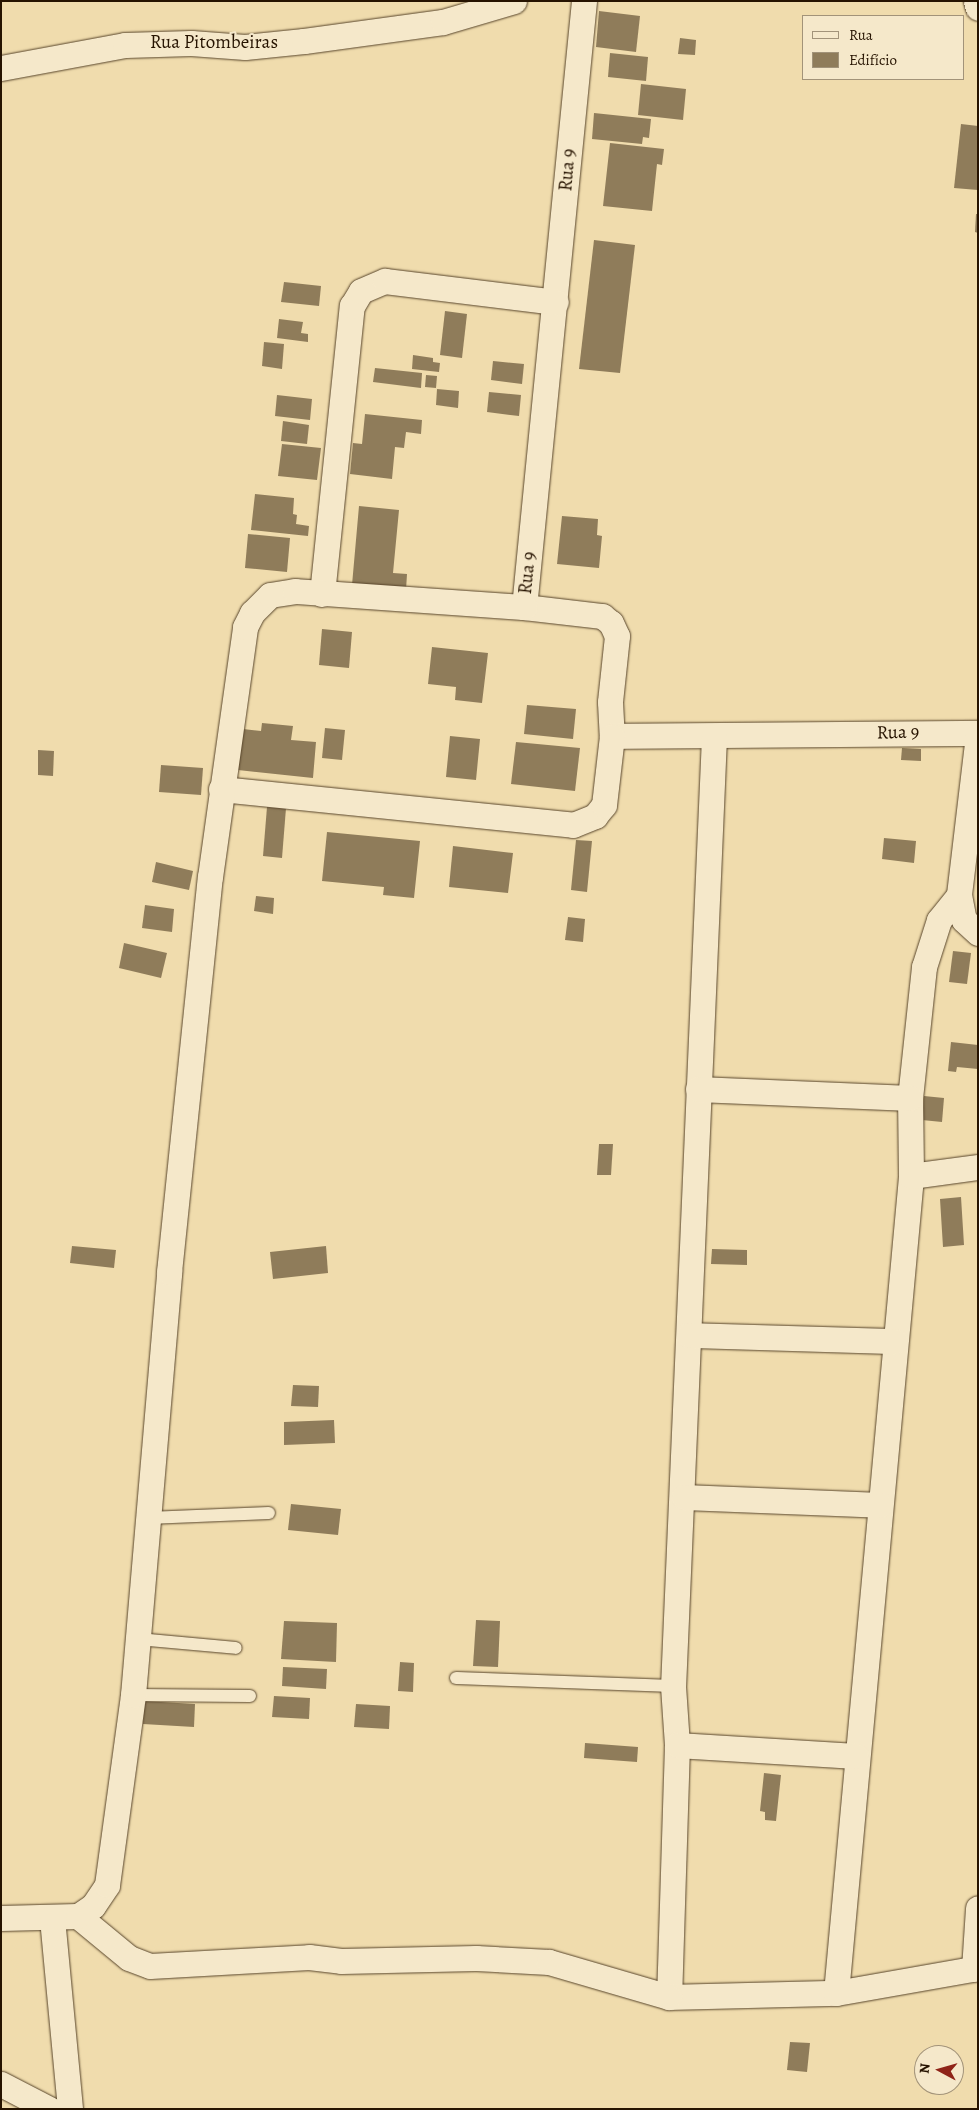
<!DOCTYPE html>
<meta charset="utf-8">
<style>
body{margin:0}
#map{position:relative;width:979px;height:2110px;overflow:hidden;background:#f0dcad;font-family:Alegreya,serif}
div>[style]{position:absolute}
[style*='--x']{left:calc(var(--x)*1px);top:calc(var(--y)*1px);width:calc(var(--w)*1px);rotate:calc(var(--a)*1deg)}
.building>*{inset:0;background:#8f7c5a}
.roads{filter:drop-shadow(0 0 1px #58452b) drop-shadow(0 0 1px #58452b)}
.lane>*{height:12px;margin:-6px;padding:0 6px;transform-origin:6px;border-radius:6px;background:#f5e8ca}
.street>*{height:25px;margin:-12.5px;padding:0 12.5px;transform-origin:12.5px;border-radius:12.5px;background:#f5e8ca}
span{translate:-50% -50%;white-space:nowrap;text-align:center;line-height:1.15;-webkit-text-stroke:4px #f5e8ca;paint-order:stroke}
.street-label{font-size:19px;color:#261300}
.frame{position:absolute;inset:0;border:2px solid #261300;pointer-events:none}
.legend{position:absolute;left:802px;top:15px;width:162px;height:65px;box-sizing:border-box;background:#f5e8ca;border:1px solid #a29379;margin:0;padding:6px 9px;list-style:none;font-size:15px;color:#261300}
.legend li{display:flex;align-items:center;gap:10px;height:25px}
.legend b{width:25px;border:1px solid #a29379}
.north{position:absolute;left:914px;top:2045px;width:50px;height:50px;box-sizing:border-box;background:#f5e8ca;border:1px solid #a29379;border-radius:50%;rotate:276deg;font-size:14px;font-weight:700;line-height:20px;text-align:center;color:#261300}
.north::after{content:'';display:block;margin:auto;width:18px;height:22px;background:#8f2418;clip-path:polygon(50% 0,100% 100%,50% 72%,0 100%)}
</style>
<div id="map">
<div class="building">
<i style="clip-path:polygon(599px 11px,640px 16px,636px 52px,596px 47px)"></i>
<i style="clip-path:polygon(680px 38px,696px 40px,695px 55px,678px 54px)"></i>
<i style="clip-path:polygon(610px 53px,648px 57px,646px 81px,608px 77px)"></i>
<i style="clip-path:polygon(641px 84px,686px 89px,683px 120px,638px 115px)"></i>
<i style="clip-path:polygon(594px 113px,651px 119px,649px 138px,643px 137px,642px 144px,592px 139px)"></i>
<i style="clip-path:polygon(961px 124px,978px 126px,978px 190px,954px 188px)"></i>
<i style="clip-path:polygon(610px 143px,664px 149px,662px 165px,657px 164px,652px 211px,603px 206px)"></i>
<i style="clip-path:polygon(976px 214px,978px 214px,978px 233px,975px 232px)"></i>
<i style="clip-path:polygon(594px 240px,635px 245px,620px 373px,579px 369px)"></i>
<i style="clip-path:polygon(284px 282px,321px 286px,319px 306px,281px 302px)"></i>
<i style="clip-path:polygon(445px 311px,467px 314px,462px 358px,440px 355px)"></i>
<i style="clip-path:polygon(279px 319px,303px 322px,301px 333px,308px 334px,308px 342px,277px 338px)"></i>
<i style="clip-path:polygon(264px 342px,284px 344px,282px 369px,262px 366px)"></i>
<i style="clip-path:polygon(413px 355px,433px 358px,433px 362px,440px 363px,439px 372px,412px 369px)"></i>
<i style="clip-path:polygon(493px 361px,524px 364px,522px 384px,491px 380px)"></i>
<i style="clip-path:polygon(375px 368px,422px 373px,421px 388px,373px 382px)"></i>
<i style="clip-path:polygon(426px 375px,437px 376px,436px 388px,425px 387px)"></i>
<i style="clip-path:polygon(437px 389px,459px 391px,458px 408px,436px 405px)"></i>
<i style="clip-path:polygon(489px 392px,521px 395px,519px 416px,487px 412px)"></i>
<i style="clip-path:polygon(277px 395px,312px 399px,310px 420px,275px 416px)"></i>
<i style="clip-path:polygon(365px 414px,422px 420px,421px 434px,406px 432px,404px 448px,395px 447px,392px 479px,350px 474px,353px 443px,362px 444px)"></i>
<i style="clip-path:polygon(283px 421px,309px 425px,307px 444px,281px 441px)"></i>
<i style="clip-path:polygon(282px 444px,321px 448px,317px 480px,278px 476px)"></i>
<i style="clip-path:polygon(255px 494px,294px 498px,293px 514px,297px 515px,296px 524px,309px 526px,308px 536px,251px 530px)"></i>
<i style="clip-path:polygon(359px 506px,399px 510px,393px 573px,407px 574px,406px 590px,352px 585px)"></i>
<i style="clip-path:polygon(562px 516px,598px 519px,597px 535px,602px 536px,599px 568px,557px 564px)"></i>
<i style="clip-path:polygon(248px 534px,290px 538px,287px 572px,245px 568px)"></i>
<i style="clip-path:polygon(322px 629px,352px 632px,349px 668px,319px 665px)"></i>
<i style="clip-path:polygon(432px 647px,488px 653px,482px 703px,455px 700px,456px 687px,428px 684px)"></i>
<i style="clip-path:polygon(527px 705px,576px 709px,573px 739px,524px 734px)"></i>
<i style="clip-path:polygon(262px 723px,293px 726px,291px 740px,316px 742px,313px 778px,238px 770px,243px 729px,261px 731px)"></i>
<i style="clip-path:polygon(325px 728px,345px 730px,342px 760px,322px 758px)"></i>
<i style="clip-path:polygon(450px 736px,480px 739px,476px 780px,446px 777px)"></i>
<i style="clip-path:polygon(516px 742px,580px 748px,575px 791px,511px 784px)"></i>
<i style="clip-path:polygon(902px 748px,921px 749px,921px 761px,901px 760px)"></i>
<i style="clip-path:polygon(38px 750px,54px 751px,53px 776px,38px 775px)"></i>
<i style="clip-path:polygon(161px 765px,203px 768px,201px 795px,159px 792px)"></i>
<i style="clip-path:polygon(267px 807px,286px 808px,282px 858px,263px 856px)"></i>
<i style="clip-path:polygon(327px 832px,420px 841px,414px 898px,383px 895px,384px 887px,322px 881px)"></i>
<i style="clip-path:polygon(884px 838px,916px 841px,914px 863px,882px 859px)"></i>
<i style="clip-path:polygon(576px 840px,592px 841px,587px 892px,571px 890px)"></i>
<i style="clip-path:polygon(453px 846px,513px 853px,508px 893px,449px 887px)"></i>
<i style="clip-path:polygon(156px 862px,193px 871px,189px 890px,152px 882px)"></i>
<i style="clip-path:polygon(256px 896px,274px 898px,273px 914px,254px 911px)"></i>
<i style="clip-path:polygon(145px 905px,174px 909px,172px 932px,142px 928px)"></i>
<i style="clip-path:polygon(568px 917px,585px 919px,583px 942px,565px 940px)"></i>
<i style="clip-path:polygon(124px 943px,167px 953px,161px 978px,119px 968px)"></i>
<i style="clip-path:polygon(953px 951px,971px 953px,967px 984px,949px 982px)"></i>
<i style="clip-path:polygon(951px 1042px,978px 1045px,978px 1069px,957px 1067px,956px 1072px,948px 1071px)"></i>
<i style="clip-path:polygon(924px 1096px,944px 1098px,942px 1122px,922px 1120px)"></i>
<i style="clip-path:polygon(599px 1144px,613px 1144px,611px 1175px,597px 1175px)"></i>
<i style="clip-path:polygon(961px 1197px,964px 1245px,943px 1247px,940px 1199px)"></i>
<i style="clip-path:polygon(72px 1246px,116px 1250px,114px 1268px,70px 1263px)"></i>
<i style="clip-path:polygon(326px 1246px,328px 1273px,273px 1279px,270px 1252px)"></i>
<i style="clip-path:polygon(712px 1249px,747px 1250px,747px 1265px,711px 1264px)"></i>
<i style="clip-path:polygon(293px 1385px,319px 1386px,318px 1407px,291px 1406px)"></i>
<i style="clip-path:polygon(334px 1420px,335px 1443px,284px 1445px,284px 1422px)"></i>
<i style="clip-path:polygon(291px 1504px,341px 1509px,338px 1535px,288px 1530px)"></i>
<i style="clip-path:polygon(476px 1620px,500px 1621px,498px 1667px,473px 1666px)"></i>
<i style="clip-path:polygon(284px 1621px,337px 1623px,336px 1662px,281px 1659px)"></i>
<i style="clip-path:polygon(400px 1662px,414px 1663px,413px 1692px,398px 1691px)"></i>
<i style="clip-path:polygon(283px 1667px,327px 1669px,326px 1689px,282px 1686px)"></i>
<i style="clip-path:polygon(274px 1696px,310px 1698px,309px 1719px,272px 1717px)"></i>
<i style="clip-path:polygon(144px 1701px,195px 1704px,194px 1727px,143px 1724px)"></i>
<i style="clip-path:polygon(356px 1704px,390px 1706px,389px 1729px,354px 1727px)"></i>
<i style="clip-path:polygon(585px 1743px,638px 1747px,637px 1762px,584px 1758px)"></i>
<i style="clip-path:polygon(764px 1773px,781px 1775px,776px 1821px,765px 1820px,765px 1812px,760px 1811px)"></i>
<i style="clip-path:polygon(790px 2042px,810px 2043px,807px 2072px,787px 2070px)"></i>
</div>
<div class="roads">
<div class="lane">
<i style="--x:148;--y:1518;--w:121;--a:-2.4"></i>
<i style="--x:138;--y:1639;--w:98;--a:5.2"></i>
<i style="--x:456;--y:1678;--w:217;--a:2.1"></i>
<i style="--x:133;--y:1695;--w:117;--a:0.5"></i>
</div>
<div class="street">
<i style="--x:584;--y:1;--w:609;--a:95.65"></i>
<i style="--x:524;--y:607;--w:79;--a:6.6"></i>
<i style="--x:602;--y:616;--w:11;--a:38"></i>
<i style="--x:611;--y:623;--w:14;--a:65"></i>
<i style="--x:617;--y:636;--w:66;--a:96.1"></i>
<i style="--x:610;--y:702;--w:34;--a:87"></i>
<i style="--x:612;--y:736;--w:366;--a:-0.5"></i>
<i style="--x:976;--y:1;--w:7;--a:74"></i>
<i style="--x:1;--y:68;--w:126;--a:-10.5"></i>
<i style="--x:125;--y:45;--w:66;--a:-1.7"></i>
<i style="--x:191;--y:43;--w:54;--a:4.2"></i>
<i style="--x:245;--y:47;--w:59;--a:-5.8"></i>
<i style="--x:304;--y:41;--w:140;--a:-7.8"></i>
<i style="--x:443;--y:22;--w:74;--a:-16.5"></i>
<i style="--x:322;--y:594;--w:290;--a:-84.1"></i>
<i style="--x:352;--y:306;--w:17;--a:-59"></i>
<i style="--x:361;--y:291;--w:26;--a:-23"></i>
<i style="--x:385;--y:281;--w:172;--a:7"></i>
<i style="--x:978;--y:735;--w:161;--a:96.8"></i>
<i style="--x:959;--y:895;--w:25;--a:79"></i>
<i style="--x:964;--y:920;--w:19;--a:43"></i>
<i style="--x:714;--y:737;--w:950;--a:92.47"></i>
<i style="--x:673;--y:1686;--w:59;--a:86.1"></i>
<i style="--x:677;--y:1745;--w:252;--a:91.8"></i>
<i style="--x:669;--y:1997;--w:167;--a:-1.4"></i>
<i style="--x:836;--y:1993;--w:820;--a:-84.75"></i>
<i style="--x:911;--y:1176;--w:78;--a:-90.7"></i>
<i style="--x:910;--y:1098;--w:132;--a:-83.9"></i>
<i style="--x:924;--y:967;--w:49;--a:-72.3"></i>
<i style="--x:939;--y:920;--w:32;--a:-51"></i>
<i style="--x:221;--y:789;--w:354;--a:5.8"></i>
<i style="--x:573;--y:825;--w:24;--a:-22"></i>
<i style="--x:595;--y:816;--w:14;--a:-51"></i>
<i style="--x:604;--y:805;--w:69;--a:-83.4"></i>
<i style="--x:698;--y:1089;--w:212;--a:2.4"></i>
<i style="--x:911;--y:1176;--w:68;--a:-7.7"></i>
<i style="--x:689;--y:1335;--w:206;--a:1.7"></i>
<i style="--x:684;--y:1497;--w:196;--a:2.3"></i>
<i style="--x:677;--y:1745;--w:179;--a:3.5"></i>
<i style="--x:78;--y:1916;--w:66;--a:39.5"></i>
<i style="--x:129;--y:1958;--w:22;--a:21"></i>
<i style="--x:150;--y:1966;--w:159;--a:-3.2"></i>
<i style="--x:309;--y:1957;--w:32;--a:7"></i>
<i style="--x:341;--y:1961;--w:135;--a:-1.3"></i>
<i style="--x:476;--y:1958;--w:73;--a:3.1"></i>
<i style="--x:549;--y:1962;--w:125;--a:16.3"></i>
<i style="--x:1;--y:1918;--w:77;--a:-1.5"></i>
<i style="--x:78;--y:1916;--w:18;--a:-34"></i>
<i style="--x:93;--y:1906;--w:25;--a:-56"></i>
<i style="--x:107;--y:1885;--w:192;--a:-82.2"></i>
<i style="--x:133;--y:1695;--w:425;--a:-85.1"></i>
<i style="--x:169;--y:1272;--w:397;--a:-84.1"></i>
<i style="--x:210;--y:877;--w:252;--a:-82"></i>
<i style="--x:245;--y:627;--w:16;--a:-63"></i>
<i style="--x:252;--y:613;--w:25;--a:-45"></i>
<i style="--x:270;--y:595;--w:25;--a:-9"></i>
<i style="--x:295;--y:591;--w:230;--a:4"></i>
<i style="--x:52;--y:1918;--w:192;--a:84.6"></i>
<i style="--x:974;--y:1969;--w:61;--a:-86.2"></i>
<i style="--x:836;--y:1993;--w:144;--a:-10"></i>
<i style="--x:1;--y:2084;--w:54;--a:27.5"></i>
</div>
</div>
<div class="street-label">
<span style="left:214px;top:43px">Rua Pitombeiras</span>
<span style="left:568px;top:170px;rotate:-85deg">Rua 9</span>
<span style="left:528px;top:573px;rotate:-84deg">Rua 9</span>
<span style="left:898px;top:733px;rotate:-1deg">Rua 9</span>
</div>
<div class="frame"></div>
<ul class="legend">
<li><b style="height:6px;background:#f5e8ca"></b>Rua</li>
<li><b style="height:14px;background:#8f7c5a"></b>Edifício</li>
</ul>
<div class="north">N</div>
</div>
